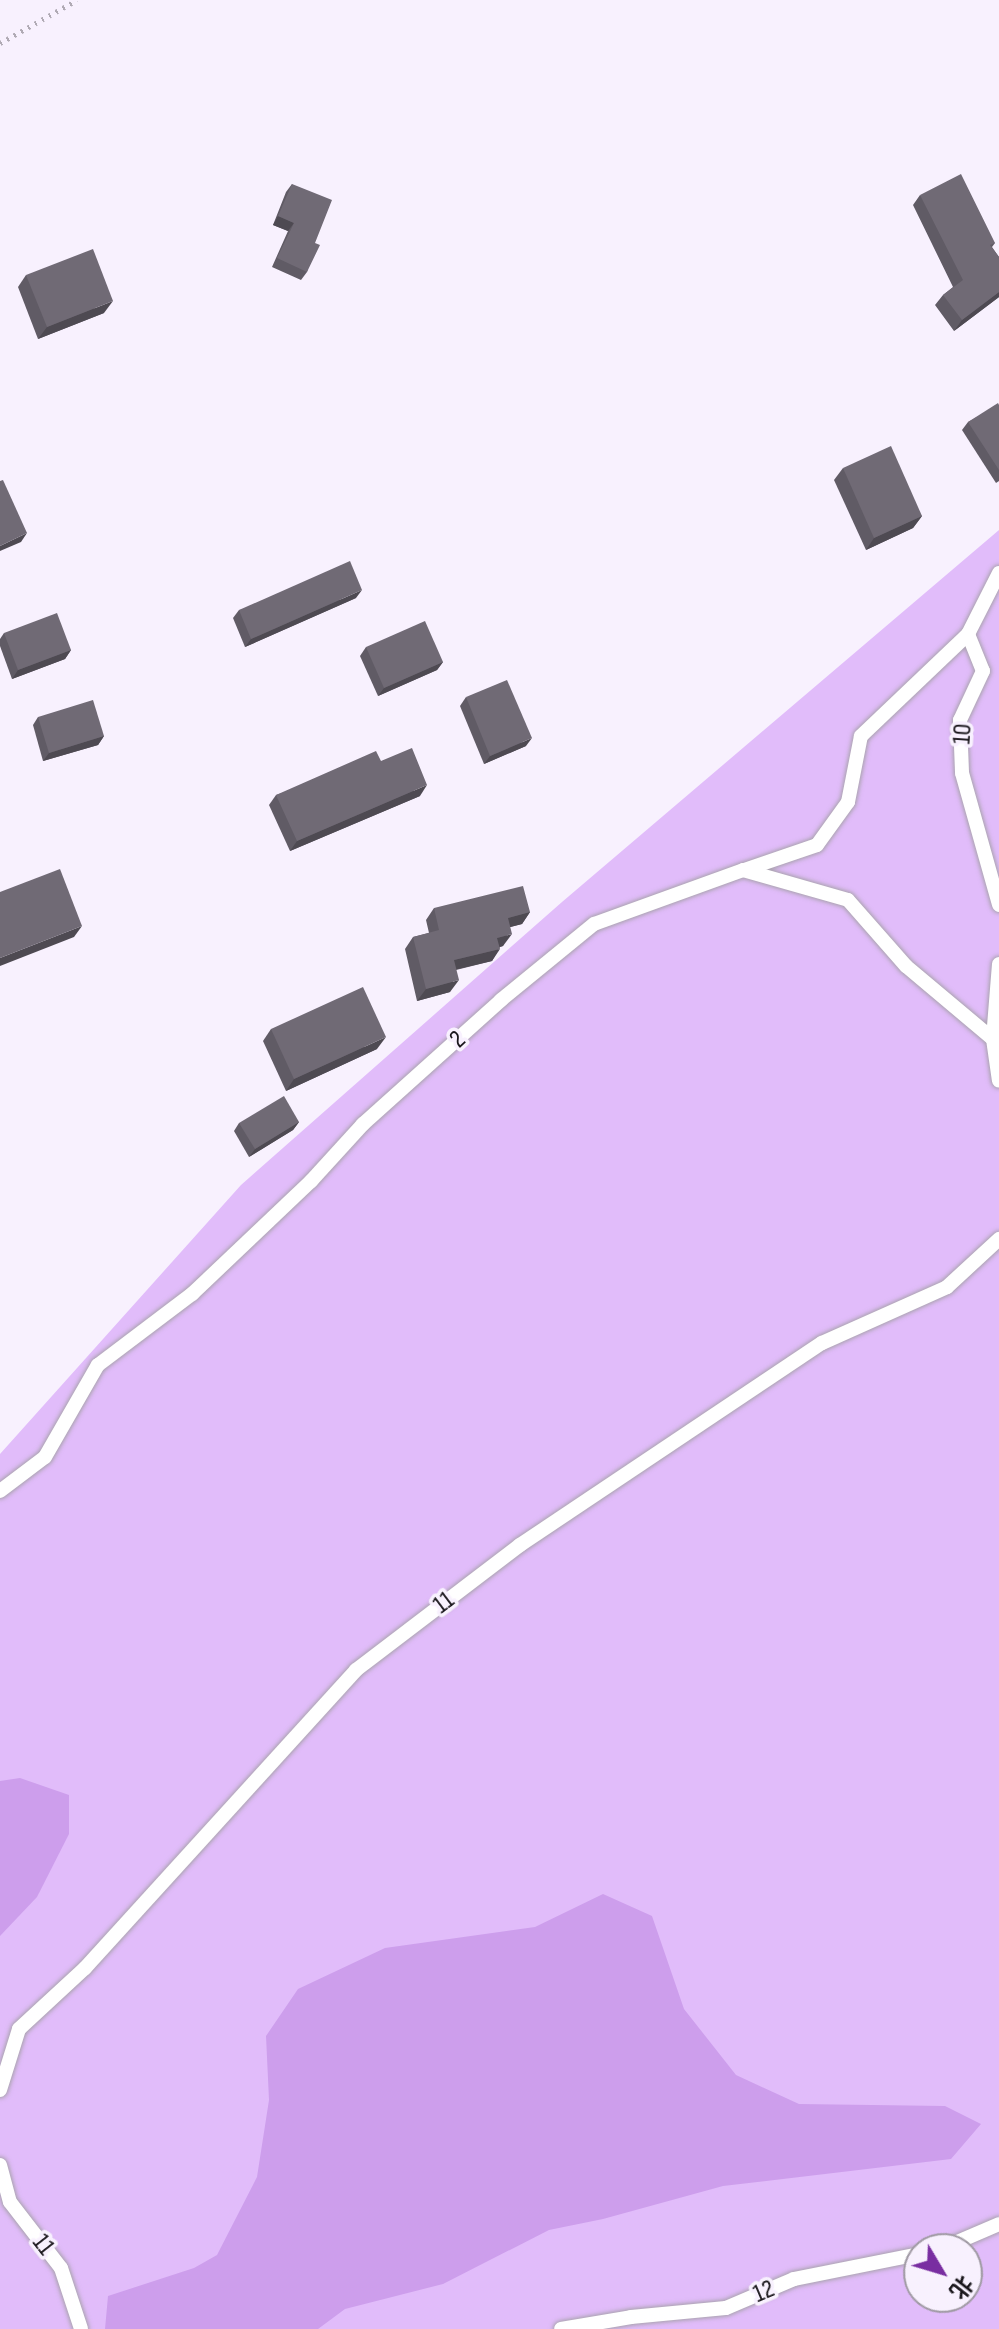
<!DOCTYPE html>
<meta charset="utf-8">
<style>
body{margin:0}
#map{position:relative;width:999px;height:2329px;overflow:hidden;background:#f8f1fe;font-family:"Sofia Sans Condensed","Noto Sans SC",sans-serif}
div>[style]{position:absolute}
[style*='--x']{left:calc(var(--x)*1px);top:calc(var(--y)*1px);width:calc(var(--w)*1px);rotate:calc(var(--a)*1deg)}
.green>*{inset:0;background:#e1bcfa}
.water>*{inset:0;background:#cd9eec}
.path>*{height:5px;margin-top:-2.5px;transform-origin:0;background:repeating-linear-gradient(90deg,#b0aab4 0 2px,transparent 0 8px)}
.roads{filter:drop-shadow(0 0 2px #aaa3af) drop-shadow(0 0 2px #aaa3af)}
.service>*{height:14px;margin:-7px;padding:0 7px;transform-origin:7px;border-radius:7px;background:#fff}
.wall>*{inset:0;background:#605b65}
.shaded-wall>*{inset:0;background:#4e4a52}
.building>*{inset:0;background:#706a75}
span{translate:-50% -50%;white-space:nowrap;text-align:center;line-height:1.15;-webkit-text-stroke:7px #f8f1fe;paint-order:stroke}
.street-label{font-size:26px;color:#19161b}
.north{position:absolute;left:903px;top:2233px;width:80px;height:80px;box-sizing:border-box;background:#f8f1fe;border:2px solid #9f99a3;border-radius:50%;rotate:128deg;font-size:22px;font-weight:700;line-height:32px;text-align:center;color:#19161b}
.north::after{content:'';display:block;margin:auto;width:28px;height:36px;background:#792ea1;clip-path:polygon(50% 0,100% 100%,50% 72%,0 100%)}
</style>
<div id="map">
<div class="green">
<i style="clip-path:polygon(evenodd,999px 530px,999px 2329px,0 2329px,0 1454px,241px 1185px,562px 902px,999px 530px,919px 2249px,967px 2249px,967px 2297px,919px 2297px,919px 2249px)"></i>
</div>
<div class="water">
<i style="clip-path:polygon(20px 1778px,69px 1795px,69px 1834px,37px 1897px,0 1936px,0 1781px)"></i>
<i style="clip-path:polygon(603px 1894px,652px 1916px,684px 2009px,736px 2075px,799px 2104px,945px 2106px,981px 2124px,951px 2159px,723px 2186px,603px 2219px,549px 2230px,443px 2284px,345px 2309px,318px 2329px,105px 2329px,108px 2296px,194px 2268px,217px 2255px,257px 2177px,269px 2100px,266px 2036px,298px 1989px,385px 1948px,535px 1927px)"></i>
</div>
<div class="path">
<i style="--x:0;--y:43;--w:88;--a:-29.2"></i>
</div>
<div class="roads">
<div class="service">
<i style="--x:999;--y:573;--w:68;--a:116.9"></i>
<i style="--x:968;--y:634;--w:40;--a:68"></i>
<i style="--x:983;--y:671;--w:54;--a:115.1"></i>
<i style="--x:960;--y:720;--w:53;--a:87.8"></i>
<i style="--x:962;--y:773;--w:137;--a:74.3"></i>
<i style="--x:744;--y:870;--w:77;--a:-18.9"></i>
<i style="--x:817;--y:845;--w:53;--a:-54.2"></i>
<i style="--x:848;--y:802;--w:67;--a:-78.9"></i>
<i style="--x:861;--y:736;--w:148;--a:-43.6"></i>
<i style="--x:999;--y:964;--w:75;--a:94.6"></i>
<i style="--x:993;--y:1039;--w:42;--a:81.9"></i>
<i style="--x:0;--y:1491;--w:56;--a:-37.1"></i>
<i style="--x:45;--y:1457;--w:106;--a:-60.1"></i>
<i style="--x:98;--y:1365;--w:118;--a:-37.1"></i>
<i style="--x:192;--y:1294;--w:164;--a:-43.5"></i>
<i style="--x:311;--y:1181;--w:77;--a:-47.6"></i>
<i style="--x:363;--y:1124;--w:186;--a:-41.9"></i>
<i style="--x:501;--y:1000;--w:120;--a:-39.3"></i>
<i style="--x:594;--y:924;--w:158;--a:-19.9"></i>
<i style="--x:743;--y:870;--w:109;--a:15.9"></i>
<i style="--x:848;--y:900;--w:88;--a:48.7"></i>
<i style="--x:906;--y:966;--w:114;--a:40"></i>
<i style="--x:0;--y:2090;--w:64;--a:-72.7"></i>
<i style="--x:19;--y:2029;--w:90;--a:-42.7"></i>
<i style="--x:85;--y:1968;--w:403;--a:-47.7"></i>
<i style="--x:356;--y:1670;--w:206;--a:-37.3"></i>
<i style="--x:520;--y:1545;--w:363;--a:-33.8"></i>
<i style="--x:822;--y:1343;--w:137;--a:-24.1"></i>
<i style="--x:947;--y:1287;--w:71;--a:-42.7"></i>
<i style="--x:0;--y:2165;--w:38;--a:75"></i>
<i style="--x:10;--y:2202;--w:83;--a:52.3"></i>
<i style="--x:61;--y:2268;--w:64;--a:71.8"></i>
<i style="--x:941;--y:2249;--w:63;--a:-23.3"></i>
<i style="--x:561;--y:2329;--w:71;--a:-9.7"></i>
<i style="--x:631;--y:2317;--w:95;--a:-5.4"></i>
<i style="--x:726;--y:2308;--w:74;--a:-23.1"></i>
<i style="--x:794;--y:2279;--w:127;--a:-11.3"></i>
</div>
</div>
<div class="wall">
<i style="clip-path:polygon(292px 184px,315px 243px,307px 272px,301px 280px,272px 267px,288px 231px,273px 225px,286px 192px)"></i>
<i style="clip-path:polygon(920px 195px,995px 243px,992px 247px,999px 257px,999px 297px,954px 331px,935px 305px,943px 295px,953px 287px,913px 205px)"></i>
<i style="clip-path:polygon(26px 275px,104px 313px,38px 339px,18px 287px)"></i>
<i style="clip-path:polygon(999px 405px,999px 481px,996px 483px,962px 430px,968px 422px)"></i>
<i style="clip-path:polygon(843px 468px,922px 516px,913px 528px,866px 550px,834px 480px)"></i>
<i style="clip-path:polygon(356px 598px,245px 647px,233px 618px,239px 610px)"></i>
<i style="clip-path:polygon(4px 633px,71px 650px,65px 659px,12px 679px,0 646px,0 639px)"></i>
<i style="clip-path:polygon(366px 647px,443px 662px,437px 670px,378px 696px,360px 656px)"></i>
<i style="clip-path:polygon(466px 697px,526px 746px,484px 764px,460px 706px)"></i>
<i style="clip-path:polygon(38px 717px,104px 736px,98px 745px,43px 761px,33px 725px)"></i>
<i style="clip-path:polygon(381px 761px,420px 796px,290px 851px,269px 805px,276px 795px)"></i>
<i style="clip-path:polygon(434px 908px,530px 912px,522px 924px,510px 927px,503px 946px,500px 947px,492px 961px,456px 970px,450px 992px,417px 1001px,405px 949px,413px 937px,429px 933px,426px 920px)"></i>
<i style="clip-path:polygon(271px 1029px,377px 1049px,286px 1091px,263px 1041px)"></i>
<i style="clip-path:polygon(299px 1122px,293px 1130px,249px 1157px,234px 1131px,239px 1123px)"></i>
</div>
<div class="shaded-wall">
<i style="clip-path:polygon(278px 216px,294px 223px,288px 231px,273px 225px)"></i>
<i style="clip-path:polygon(999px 292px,999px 297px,954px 331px,962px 320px)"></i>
<i style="clip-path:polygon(113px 301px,104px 313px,38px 339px,47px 327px)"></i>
<i style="clip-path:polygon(922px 516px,913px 528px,866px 550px,874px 538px)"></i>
<i style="clip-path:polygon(27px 533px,21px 542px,0 551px,0 546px)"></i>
<i style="clip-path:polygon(362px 590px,356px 598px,245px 647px,251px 639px)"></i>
<i style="clip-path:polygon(71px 650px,65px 659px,12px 679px,18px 670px)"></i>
<i style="clip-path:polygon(443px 662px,437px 670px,378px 696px,384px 688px)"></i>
<i style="clip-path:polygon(104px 736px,98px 745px,43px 761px,49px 753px)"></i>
<i style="clip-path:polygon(532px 738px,526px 746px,484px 764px,490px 756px)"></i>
<i style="clip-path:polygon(427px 785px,420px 796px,290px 851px,297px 841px)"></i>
<i style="clip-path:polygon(530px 912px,522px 924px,499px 930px,508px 918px)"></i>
<i style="clip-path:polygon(82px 926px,74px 937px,0 966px,0 958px)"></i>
<i style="clip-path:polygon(512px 934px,503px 946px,489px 950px,497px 938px)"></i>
<i style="clip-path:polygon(500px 949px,492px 961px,445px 972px,454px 960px)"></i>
<i style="clip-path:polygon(459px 980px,450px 992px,417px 1001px,426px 989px)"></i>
<i style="clip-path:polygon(386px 1037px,377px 1049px,286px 1091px,294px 1079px)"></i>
<i style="clip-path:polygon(299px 1122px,293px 1130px,249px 1157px,255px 1149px)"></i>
</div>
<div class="building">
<i style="clip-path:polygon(961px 174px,995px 243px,990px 245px,999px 257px,999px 292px,962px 320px,943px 295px,963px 280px,920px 195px)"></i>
<i style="clip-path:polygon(292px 184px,332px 200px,315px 243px,320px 245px,307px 272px,277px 258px,294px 223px,278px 216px)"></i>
<i style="clip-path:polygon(93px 249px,113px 301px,47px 327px,26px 275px)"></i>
<i style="clip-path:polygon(998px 403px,999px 405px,999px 470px,968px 422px)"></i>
<i style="clip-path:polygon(891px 446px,922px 516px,874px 538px,843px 468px)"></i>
<i style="clip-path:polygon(3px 480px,27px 533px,0 546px,0 481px)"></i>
<i style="clip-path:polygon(350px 561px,362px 590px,251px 639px,239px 610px)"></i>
<i style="clip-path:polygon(57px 613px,71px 650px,18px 670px,4px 633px)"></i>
<i style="clip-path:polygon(425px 621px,443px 662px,384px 688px,366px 647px)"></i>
<i style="clip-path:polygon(507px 680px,532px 738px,490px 756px,466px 697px)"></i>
<i style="clip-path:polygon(93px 700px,104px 736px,49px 753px,38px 717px)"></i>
<i style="clip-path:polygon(412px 748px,427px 785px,297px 841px,276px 795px,376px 751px,381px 761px)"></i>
<i style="clip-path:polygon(60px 869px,82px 926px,0 958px,0 892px)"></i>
<i style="clip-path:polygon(523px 886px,530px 912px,508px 918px,512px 934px,497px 938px,500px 949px,454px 960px,459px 980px,426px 989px,413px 937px,439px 930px,434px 908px)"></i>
<i style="clip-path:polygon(363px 987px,386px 1037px,294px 1079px,271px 1029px)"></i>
<i style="clip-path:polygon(284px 1096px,299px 1122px,255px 1149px,239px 1123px)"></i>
</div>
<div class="street-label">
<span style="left:963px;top:734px;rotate:-86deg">10</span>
<span style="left:458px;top:1040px;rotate:-43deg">2</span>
<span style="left:444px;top:1603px;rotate:-37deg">11</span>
<span style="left:43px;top:2245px;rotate:52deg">11</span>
<span style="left:764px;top:2292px;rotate:-23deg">12</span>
</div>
<div class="north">北</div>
</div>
